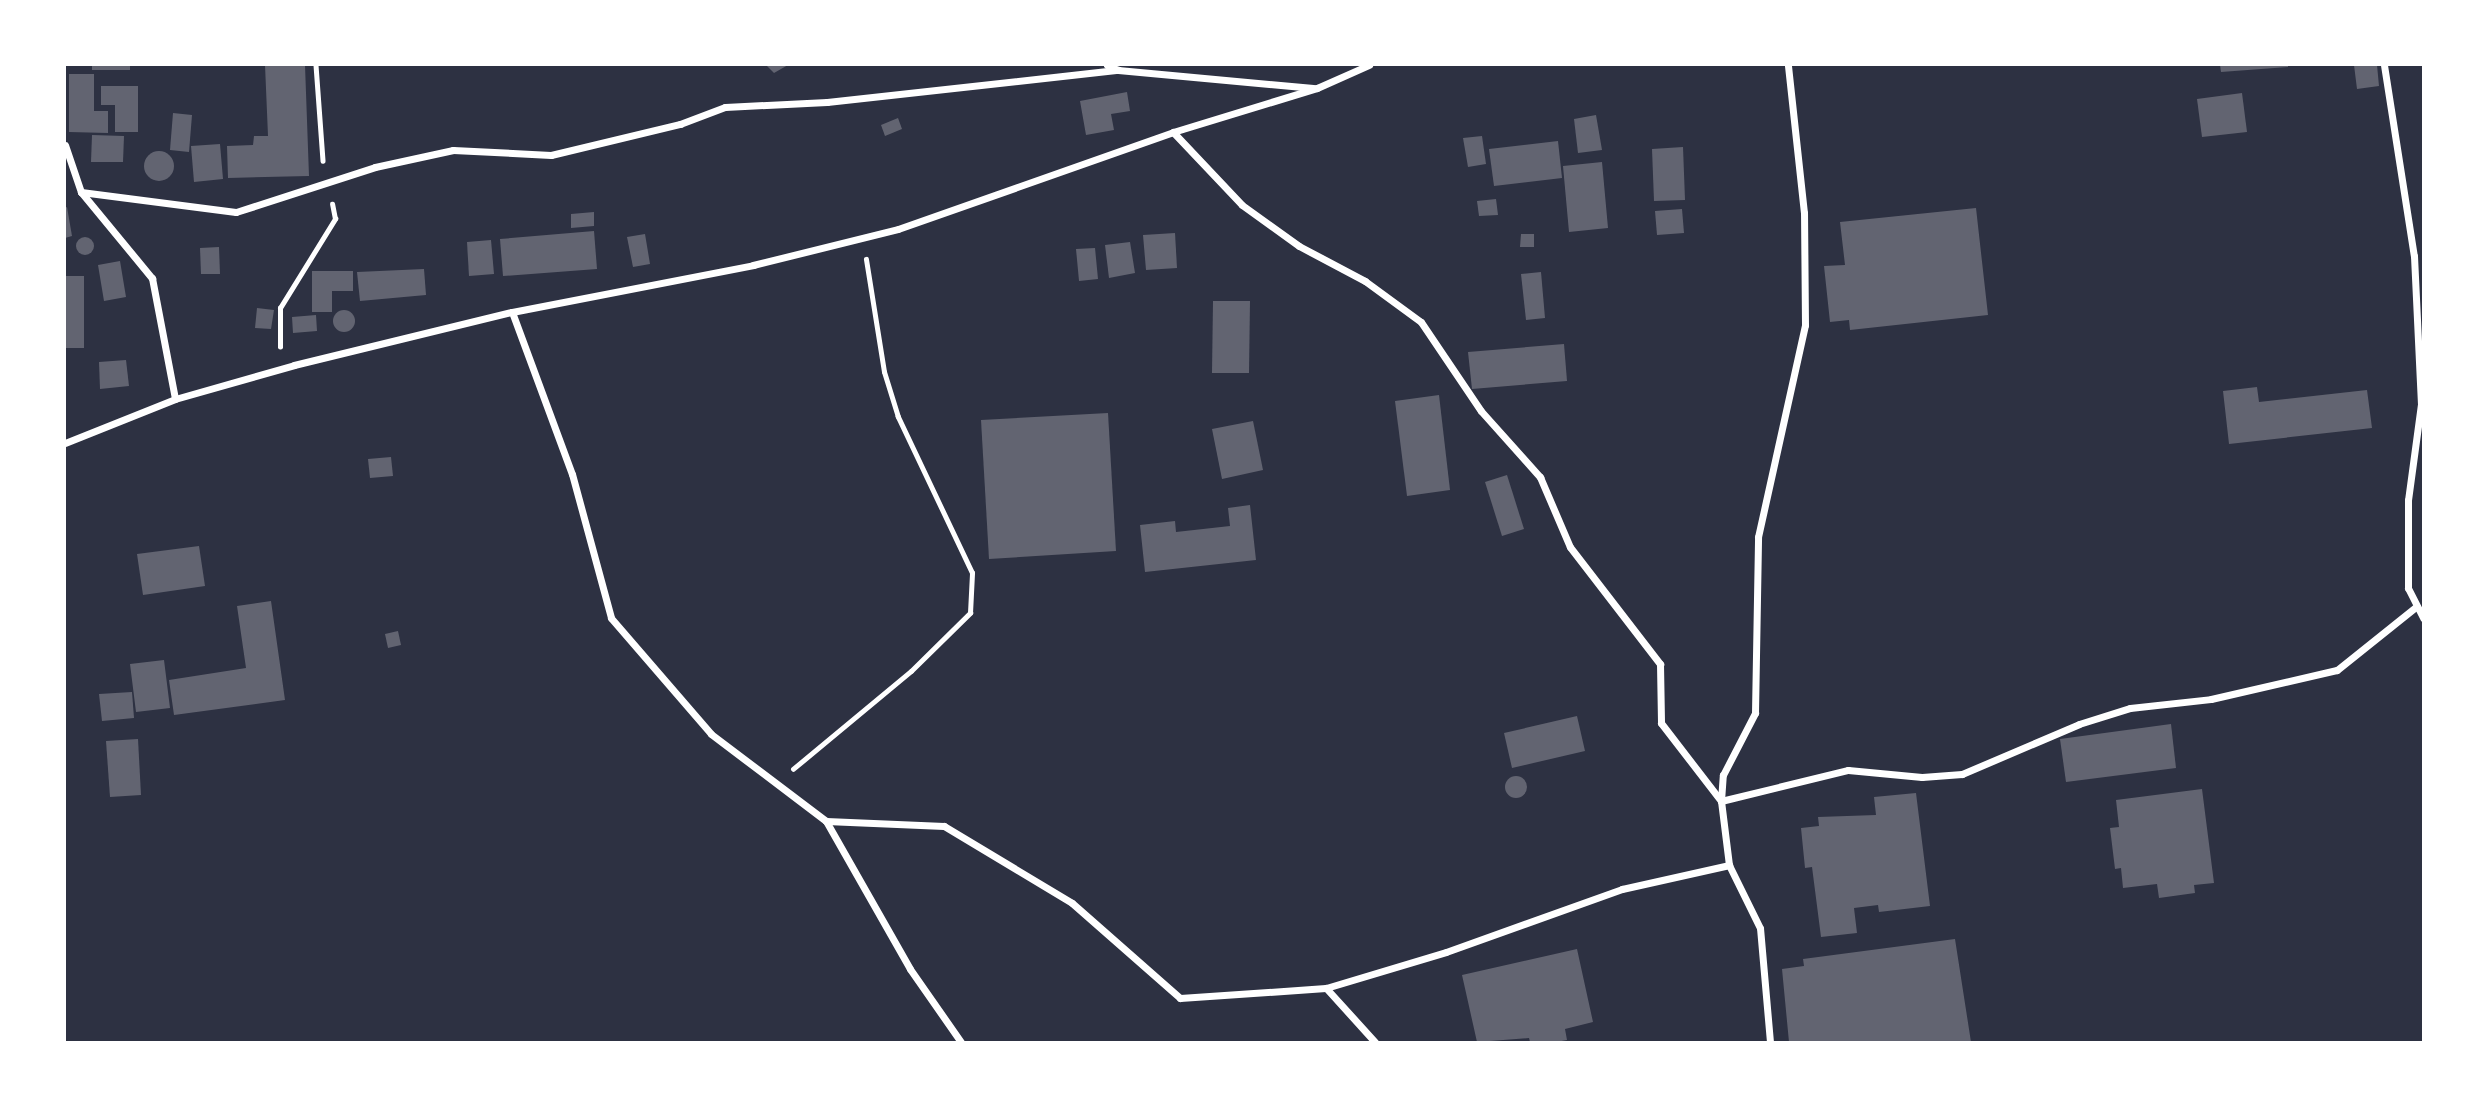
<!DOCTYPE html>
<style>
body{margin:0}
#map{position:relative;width:2488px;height:1107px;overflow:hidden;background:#2d3142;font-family:"Alegreya Sans",sans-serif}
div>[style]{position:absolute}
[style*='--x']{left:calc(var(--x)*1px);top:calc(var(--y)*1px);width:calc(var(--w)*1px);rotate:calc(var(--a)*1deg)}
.building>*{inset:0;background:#626471}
.round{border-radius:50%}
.path>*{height:4.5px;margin:-2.25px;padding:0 2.25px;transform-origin:2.25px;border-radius:2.25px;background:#fff}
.minor>*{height:7px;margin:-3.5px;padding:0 3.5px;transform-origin:3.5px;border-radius:3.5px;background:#fff}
span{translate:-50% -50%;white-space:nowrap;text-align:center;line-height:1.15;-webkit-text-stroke:7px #fff;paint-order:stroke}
.frame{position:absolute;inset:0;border:66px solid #fff;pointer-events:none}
</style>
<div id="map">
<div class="building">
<i style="clip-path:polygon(92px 65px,130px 65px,130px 70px,92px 70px)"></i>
<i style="clip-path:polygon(265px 65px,305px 65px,309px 176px,228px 178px,227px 146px,253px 145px,254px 136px,268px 136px)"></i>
<i style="clip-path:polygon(766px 65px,788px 65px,774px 73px)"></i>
<i style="clip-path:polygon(2220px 65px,2288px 65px,2288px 67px,2221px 72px)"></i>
<i style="clip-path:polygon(2354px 65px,2377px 65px,2379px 86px,2357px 89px)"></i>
<i style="clip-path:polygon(69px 74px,94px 74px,94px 111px,108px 111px,108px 133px,69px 132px)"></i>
<i style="clip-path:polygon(101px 86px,138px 86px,138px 132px,115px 132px,115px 105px,101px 105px)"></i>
<i style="clip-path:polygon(1127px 92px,1130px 111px,1111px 114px,1114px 130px,1086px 135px,1080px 101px)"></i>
<i style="clip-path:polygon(2242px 93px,2247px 132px,2202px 137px,2197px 99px)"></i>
<i style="clip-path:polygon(173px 113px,192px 115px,189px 152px,170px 150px)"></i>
<i style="clip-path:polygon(1596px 115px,1602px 150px,1578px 153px,1574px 119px)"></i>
<i style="clip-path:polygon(898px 118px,902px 129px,885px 136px,881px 125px)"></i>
<i style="clip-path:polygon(92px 135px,124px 136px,123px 162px,91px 162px)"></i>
<i style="clip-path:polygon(1482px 136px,1486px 164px,1468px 167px,1463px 138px)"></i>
<i style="clip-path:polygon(1558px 141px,1562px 178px,1494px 186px,1489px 149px)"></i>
<i style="clip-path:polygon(220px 144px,223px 179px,194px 182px,191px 146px)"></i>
<i style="clip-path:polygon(1683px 147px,1685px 200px,1654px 201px,1652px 149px)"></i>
<i class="round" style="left:144px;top:151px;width:30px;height:30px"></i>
<i style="clip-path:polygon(1602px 162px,1608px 228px,1569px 232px,1563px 166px)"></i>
<i style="clip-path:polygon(1496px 199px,1498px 215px,1479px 216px,1477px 201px)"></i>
<i style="clip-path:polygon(67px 207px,72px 236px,65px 238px,65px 208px)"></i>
<i style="clip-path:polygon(1976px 208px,1988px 315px,1850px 330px,1849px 320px,1830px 322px,1824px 266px,1845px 265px,1840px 222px)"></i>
<i style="clip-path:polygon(1682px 209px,1684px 233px,1657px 235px,1655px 211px)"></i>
<i style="clip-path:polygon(594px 212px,594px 226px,571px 228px,571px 214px)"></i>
<i style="clip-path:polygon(594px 231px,597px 269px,503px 276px,500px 239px)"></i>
<i style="clip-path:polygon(1175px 233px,1177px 268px,1146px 270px,1143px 235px)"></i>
<i style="clip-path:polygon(645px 234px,650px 264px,633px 267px,627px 237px)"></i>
<i style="clip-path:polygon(1521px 234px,1534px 234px,1534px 247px,1520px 247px)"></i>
<i class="round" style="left:76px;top:237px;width:18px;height:18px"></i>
<i style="clip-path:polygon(491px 240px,494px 274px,469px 276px,467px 242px)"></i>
<i style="clip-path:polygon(1130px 242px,1135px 273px,1109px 278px,1105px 245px)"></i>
<i style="clip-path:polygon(219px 247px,220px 274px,201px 274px,200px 248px)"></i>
<i style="clip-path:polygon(1095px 248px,1098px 279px,1079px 281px,1076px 249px)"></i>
<i style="clip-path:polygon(120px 261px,126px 297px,104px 301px,98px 265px)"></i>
<i style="clip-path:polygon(424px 269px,426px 295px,360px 301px,357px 272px)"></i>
<i style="clip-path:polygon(312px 271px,353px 271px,353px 291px,332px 291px,332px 312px,312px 312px)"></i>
<i style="clip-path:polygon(1541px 272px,1545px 318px,1526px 320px,1521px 274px)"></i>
<i style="clip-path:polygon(65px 276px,84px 276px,84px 348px,65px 348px)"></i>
<i style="clip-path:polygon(1213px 301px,1250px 301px,1249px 373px,1212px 373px)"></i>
<i style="clip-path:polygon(257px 308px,274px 310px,271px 329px,255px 328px)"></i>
<i class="round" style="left:333px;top:310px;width:22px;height:22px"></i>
<i style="clip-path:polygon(316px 315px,317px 331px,293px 333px,292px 317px)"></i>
<i style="clip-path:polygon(1564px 344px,1567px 381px,1472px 389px,1468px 352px)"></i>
<i style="clip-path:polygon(126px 360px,129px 386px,100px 389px,99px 362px)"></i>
<i style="clip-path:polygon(2257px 387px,2259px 402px,2367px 390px,2372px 428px,2229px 444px,2223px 391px)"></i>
<i style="clip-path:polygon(1439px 395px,1450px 490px,1407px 496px,1395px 401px)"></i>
<i style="clip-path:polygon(1108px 413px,1116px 551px,989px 559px,981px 420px)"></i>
<i style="clip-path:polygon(1253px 421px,1263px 470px,1222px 479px,1212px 429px)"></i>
<i style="clip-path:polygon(391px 457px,393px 476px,370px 478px,368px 459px)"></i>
<i style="clip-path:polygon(1507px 475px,1524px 529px,1502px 536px,1485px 482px)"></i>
<i style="clip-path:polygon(1250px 505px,1256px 560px,1145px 572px,1140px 525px,1175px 521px,1176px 532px,1230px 526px,1228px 508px)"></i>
<i style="clip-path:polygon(199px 546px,205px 586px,143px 595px,137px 554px)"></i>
<i style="clip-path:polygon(271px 601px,285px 700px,174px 715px,169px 680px,246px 668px,237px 606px)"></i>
<i style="clip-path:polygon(398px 631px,401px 645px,388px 648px,385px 634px)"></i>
<i style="clip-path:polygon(164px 660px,170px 708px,136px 712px,130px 664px)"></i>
<i style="clip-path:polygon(132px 692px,134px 718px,102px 721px,99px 694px)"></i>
<i style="clip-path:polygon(1577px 716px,1585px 751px,1512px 768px,1504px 733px)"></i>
<i style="clip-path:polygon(2171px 724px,2176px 768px,2066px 782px,2060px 739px)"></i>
<i style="clip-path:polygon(138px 739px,141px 795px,110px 797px,106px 741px)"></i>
<i class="round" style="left:1505px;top:776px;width:22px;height:22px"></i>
<i style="clip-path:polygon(2202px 789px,2214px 883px,2194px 885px,2195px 893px,2159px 898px,2157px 884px,2123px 888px,2121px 868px,2115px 869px,2110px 828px,2119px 827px,2116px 800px)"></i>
<i style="clip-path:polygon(1916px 793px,1930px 906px,1879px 912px,1878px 905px,1854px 908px,1857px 933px,1821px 937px,1812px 867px,1805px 868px,1801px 828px,1819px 826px,1818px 817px,1876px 815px,1874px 797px)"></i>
<i style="clip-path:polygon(1955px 939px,1971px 1042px,1789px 1042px,1782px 969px,1804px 966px,1803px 959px)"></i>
<i style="clip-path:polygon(1577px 949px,1593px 1022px,1565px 1029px,1567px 1040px,1556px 1042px,1530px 1042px,1529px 1038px,1477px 1042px,1462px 975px)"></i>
</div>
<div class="path">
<i style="--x:316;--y:65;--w:96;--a:85.8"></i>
<i style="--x:280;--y:347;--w:39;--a:-90"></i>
<i style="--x:280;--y:308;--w:105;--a:-58.3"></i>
<i style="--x:335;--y:219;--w:15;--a:-101"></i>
<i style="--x:793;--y:769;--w:153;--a:-39.7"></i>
<i style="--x:911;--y:671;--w:83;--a:-44.5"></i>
<i style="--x:970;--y:613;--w:40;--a:-87.1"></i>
<i style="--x:972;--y:573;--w:173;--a:-115.4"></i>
<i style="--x:898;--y:417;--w:47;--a:-107.3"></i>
<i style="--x:884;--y:372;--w:114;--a:-99.1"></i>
</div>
<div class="minor">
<i style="--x:1107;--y:65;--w:12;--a:24"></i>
<i style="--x:1118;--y:70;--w:196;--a:5.3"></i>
<i style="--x:2384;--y:65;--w:193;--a:81.1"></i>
<i style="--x:2414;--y:256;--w:148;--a:87.3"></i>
<i style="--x:2421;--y:404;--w:97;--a:97.7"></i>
<i style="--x:2408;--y:500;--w:88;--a:90"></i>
<i style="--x:2408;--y:588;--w:34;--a:63"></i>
<i style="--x:1173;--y:132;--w:100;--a:46.6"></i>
<i style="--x:1242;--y:205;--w:70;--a:35.7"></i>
<i style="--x:1299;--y:246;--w:75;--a:27.9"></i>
<i style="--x:1365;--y:281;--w:69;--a:36.2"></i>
<i style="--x:1421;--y:322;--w:107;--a:56"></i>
<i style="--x:1481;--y:411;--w:89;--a:48.2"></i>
<i style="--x:1540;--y:477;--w:76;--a:66.8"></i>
<i style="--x:1570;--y:547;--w:148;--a:52.4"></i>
<i style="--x:1660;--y:664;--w:59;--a:89"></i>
<i style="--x:1661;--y:723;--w:98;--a:52.4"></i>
<i style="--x:1721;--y:801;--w:131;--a:-13.7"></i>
<i style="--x:1848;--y:770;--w:74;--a:5.4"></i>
<i style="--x:1922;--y:777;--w:40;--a:-4.3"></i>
<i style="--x:1962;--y:774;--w:127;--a:-23.1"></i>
<i style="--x:2079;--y:724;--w:53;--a:-17.4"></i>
<i style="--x:2130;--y:708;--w:81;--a:-6.3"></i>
<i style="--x:2211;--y:699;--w:129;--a:-13"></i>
<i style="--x:2337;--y:670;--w:102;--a:-38.7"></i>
<i style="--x:65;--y:145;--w:50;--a:71.2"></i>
<i style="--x:81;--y:192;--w:112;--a:50.5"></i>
<i style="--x:152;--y:278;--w:123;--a:79.2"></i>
<i style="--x:81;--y:192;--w:156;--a:7.4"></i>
<i style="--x:236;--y:212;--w:146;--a:-17.9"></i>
<i style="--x:375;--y:167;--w:80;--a:-12.3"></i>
<i style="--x:453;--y:150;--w:98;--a:2.9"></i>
<i style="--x:551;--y:155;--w:133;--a:-13.5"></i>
<i style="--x:680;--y:124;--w:48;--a:-20.7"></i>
<i style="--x:725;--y:107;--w:102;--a:-2.8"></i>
<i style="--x:827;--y:102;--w:293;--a:-6.3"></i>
<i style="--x:512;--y:312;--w:173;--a:69.7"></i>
<i style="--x:572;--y:474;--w:149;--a:74.8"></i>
<i style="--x:611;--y:618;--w:153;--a:49.2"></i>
<i style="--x:711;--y:734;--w:144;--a:37.1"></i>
<i style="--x:826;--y:821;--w:170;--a:60.4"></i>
<i style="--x:910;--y:969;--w:89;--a:55.1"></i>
<i style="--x:65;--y:443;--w:118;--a:-21.8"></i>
<i style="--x:175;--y:399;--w:124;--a:-15.9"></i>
<i style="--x:294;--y:365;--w:224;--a:-13.7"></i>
<i style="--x:512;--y:312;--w:246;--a:-11"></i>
<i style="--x:753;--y:265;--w:149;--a:-13.9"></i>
<i style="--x:898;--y:229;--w:292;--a:-19.4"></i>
<i style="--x:1173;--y:132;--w:151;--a:-17"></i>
<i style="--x:1317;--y:88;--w:57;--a:-23.9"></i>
<i style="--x:826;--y:821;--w:118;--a:2.4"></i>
<i style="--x:944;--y:826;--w:149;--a:31"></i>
<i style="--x:1072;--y:903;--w:144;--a:41.3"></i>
<i style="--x:1180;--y:998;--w:146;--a:-3.9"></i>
<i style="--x:1326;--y:988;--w:125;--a:-16.7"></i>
<i style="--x:1446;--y:952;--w:187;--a:-19.7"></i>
<i style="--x:1622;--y:889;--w:110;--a:-12.6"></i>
<i style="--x:1326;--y:988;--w:73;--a:47.8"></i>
<i style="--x:1770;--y:1042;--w:114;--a:-95"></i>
<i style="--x:1760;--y:928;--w:70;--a:-116.2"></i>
<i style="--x:1729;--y:865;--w:64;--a:-97.1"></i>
<i style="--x:1721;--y:801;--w:26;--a:-86"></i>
<i style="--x:1723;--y:775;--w:70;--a:-62.7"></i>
<i style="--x:1755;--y:713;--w:176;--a:-89"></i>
<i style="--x:1758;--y:537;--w:217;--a:-77.5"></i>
<i style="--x:1805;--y:325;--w:112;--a:-90.5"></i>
<i style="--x:1804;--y:213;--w:149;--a:-96.2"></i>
</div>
<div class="frame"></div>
</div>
